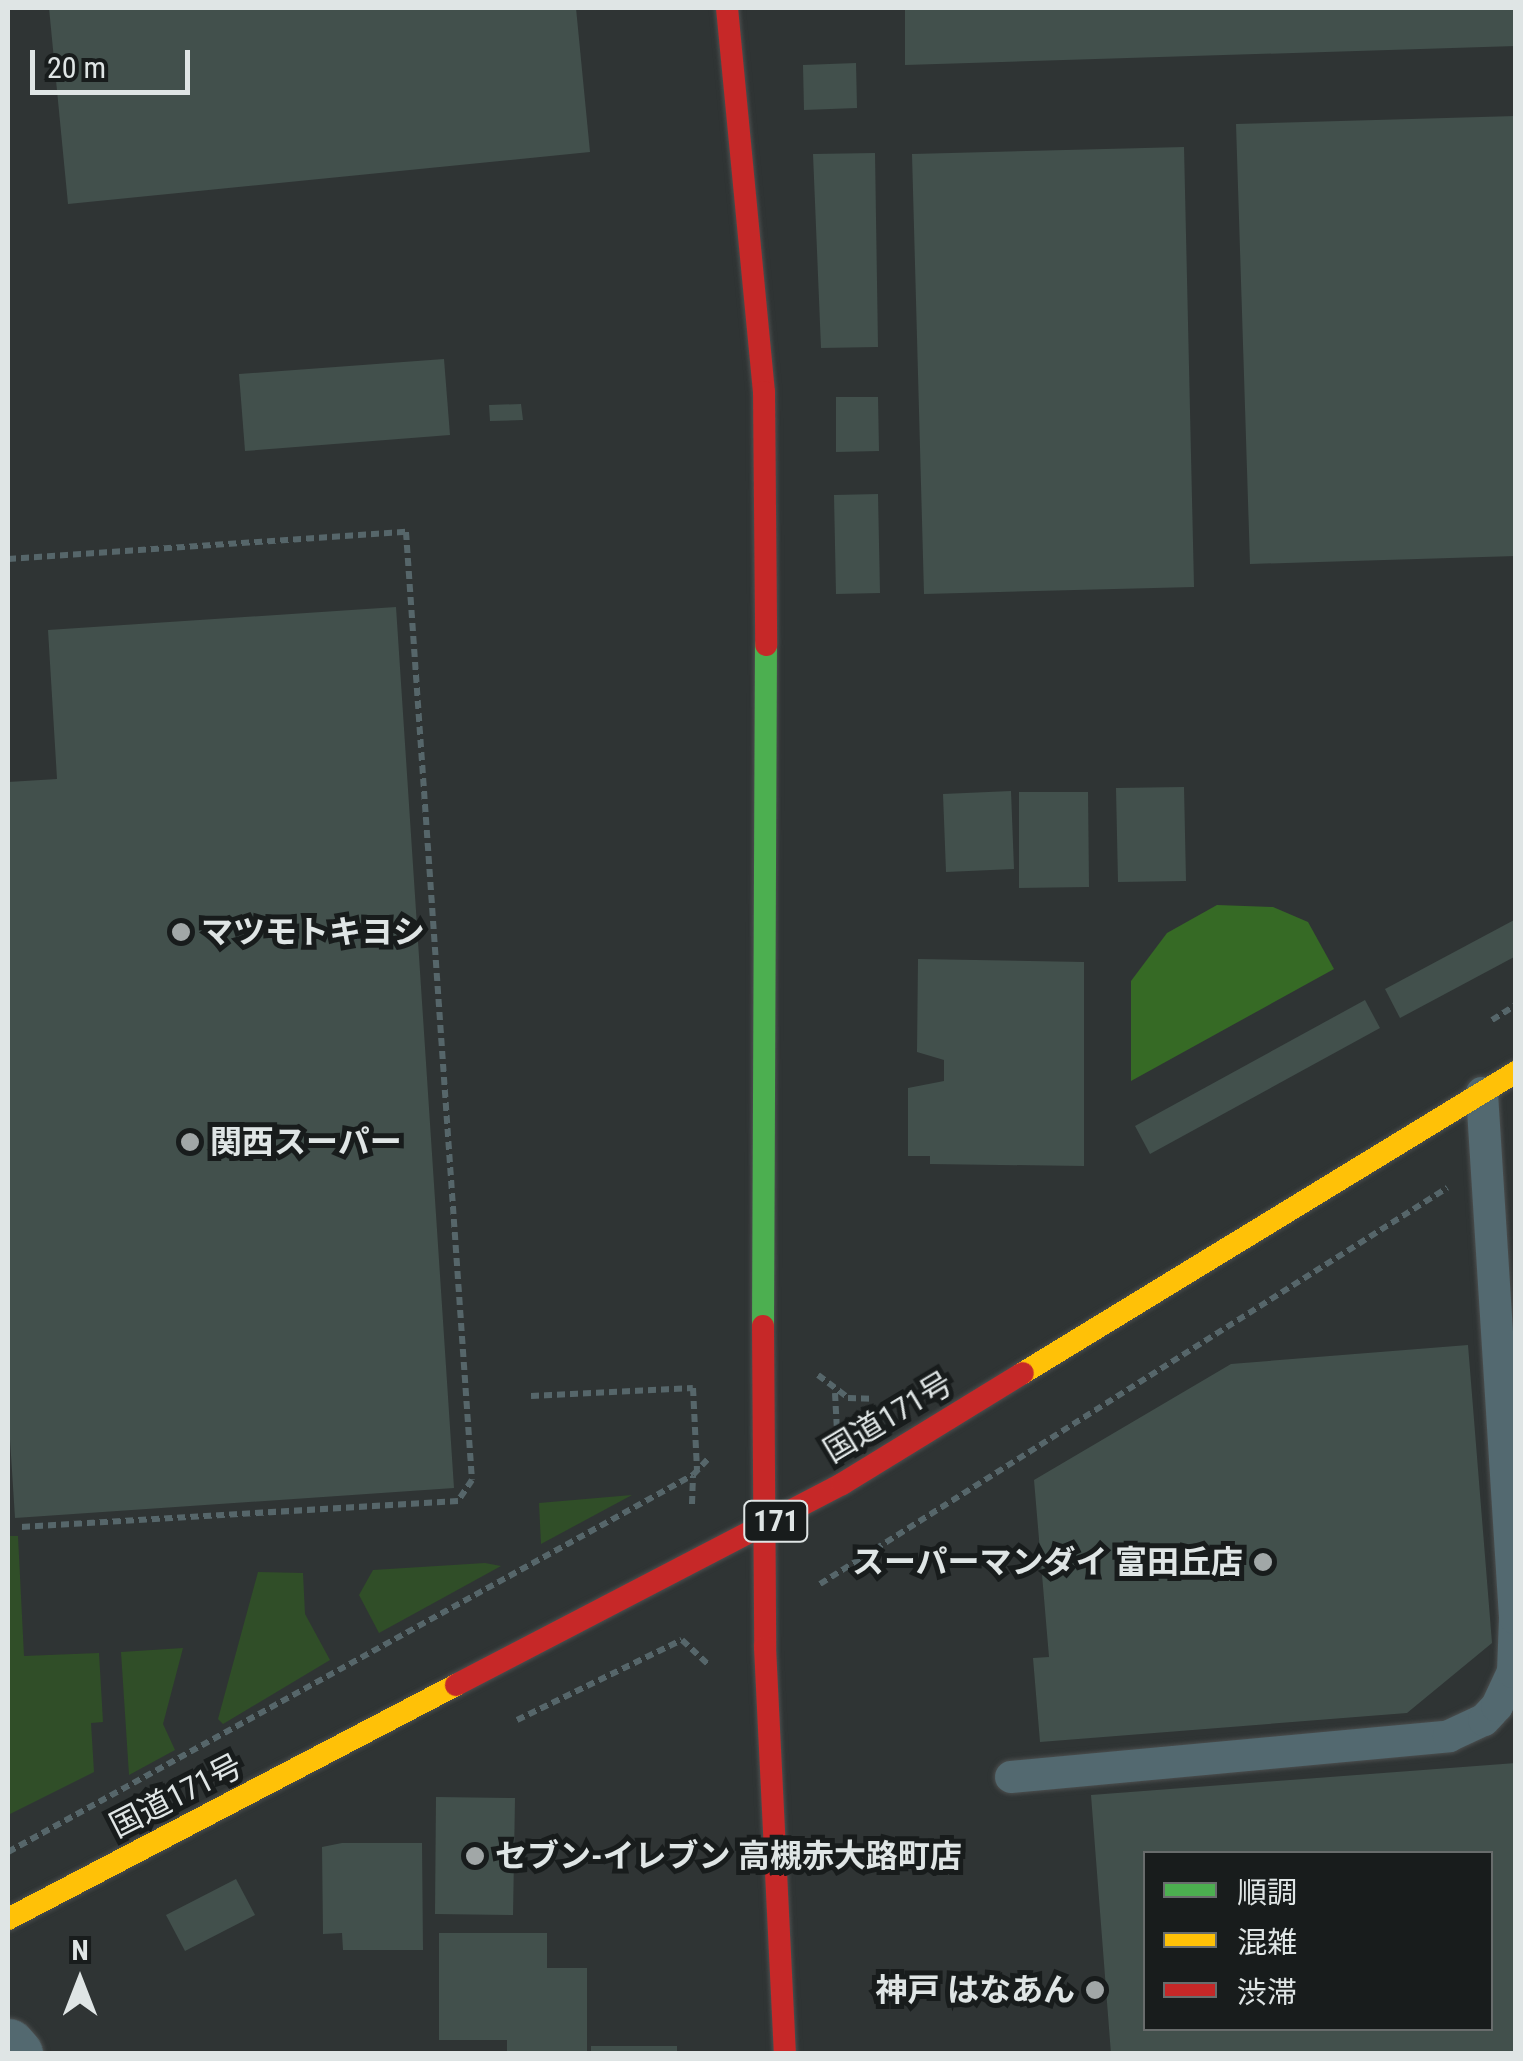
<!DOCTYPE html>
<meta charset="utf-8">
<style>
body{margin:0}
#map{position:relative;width:1523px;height:2061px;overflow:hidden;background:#2f3434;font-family:"Roboto Condensed","Noto Sans JP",sans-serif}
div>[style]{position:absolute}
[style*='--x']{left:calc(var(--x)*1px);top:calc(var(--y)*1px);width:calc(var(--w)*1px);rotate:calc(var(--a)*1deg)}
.green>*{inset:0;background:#304e28}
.forest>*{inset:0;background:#366a25}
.building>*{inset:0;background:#42504c}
.path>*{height:6px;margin-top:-3px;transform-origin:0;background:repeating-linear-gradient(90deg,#56666a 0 8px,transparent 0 13px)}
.roads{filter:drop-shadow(0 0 2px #4c4f4f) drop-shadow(0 0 2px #4c4f4f)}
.lane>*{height:32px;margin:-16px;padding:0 16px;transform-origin:16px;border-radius:16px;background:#536970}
.street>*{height:55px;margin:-27.5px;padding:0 27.5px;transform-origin:27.5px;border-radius:27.5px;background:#536970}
.fast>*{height:22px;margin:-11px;padding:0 11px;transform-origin:11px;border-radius:11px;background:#4caf50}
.slow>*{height:22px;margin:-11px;padding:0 11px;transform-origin:11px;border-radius:11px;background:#ffc107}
.jam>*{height:22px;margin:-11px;padding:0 11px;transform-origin:11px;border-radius:11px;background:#c62828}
.dots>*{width:28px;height:28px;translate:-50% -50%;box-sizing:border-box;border:5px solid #181c1c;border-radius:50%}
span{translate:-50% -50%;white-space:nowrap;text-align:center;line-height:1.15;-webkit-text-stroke:10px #181c1c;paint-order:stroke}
.shield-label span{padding:2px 8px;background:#181c1c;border:2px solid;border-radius:8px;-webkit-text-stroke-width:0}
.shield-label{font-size:30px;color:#dfe5e5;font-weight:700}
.poi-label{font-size:32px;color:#dfe5e5;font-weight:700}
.left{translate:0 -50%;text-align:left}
.right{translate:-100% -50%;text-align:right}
.street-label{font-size:32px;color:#dfe5e5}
.frame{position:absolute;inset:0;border:10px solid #dfe5e5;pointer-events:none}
.legend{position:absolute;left:1143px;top:1851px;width:350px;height:180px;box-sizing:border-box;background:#181c1c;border:2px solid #686c6c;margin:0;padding:12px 18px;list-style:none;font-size:30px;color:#dfe5e5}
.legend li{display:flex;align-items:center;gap:20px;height:50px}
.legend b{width:50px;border:2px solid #686c6c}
.north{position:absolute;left:30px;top:1931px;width:100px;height:100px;-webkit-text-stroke:8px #181c1c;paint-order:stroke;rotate:0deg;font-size:28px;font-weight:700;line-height:40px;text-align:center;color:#dfe5e5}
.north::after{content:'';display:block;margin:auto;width:35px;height:45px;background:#dfe5e5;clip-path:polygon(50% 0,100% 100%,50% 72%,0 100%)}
.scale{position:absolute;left:30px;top:50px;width:160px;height:45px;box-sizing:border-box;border:5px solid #dfe5e5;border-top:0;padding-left:12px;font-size:30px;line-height:35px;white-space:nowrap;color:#dfe5e5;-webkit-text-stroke:8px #181c1c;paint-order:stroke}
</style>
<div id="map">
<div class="green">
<i style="clip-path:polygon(632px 1495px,541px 1544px,539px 1503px)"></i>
<i style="clip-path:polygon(8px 1536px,18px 1536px,24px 1656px,99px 1653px,103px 1722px,91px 1723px,94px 1772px,8px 1815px)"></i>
<i style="clip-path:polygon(485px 1563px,501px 1566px,379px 1633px,359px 1595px,373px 1570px)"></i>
<i style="clip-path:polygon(258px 1572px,303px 1573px,305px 1614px,330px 1660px,223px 1724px,218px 1719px)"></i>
<i style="clip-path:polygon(183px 1648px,163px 1724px,175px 1750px,129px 1775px,121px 1652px)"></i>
</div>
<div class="forest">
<i style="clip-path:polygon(1217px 905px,1273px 907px,1308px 922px,1334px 969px,1131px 1081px,1131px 981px,1167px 933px)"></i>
</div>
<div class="building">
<i style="clip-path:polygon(49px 8px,576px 8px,590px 152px,68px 204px)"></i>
<i style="clip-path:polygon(905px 8px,1516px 8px,1516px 46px,905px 65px)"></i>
<i style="clip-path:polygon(856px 63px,857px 108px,804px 110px,803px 65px)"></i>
<i style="clip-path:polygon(1516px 116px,1516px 556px,1250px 564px,1236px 124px)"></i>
<i style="clip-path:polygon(1184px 147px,1194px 587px,924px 594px,912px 154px)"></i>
<i style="clip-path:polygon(875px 153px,878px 347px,821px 348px,813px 154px)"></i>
<i style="clip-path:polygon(444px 359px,450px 435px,245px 451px,239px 374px)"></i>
<i style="clip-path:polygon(836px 397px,878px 397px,879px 451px,836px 452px)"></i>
<i style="clip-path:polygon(521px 404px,523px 420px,490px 421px,489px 405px)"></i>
<i style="clip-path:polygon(878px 494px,880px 593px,836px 594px,834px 495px)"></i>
<i style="clip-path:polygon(396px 607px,454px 1488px,15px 1518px,8px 1408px,8px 782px,57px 779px,48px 630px)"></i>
<i style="clip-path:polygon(1184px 787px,1186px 881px,1118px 882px,1116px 788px)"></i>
<i style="clip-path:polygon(1011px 791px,1014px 869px,946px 872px,943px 794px)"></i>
<i style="clip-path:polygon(1019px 792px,1088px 792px,1089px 887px,1019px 888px)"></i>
<i style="clip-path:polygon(1516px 919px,1516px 956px,1400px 1018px,1385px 989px)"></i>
<i style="clip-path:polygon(918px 959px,1084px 962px,1084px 1166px,930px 1164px,930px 1156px,908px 1156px,908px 1088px,944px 1081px,944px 1060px,917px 1052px)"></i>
<i style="clip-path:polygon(1365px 1000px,1380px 1028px,1150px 1154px,1135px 1126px)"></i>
<i style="clip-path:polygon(1468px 1345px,1492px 1643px,1407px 1713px,1040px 1742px,1033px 1658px,1049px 1657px,1034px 1480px,1231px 1364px)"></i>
<i style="clip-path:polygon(evenodd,1516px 1763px,1516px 2054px,1111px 2054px,1091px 1795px,1516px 1763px,1146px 1854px,1490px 1854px,1490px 2028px,1146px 2028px,1146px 1854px)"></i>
<i style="clip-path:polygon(436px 1797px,515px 1798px,513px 1915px,435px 1914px)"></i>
<i style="clip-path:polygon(342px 1843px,422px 1843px,423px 1950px,343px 1950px,342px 1933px,323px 1934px,322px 1847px)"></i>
<i style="clip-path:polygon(236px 1879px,255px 1915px,185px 1951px,166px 1915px)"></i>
<i style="clip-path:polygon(439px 1933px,547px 1933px,547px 1968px,587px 1968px,587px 2052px,507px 2052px,507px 2040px,439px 2040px)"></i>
<i style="clip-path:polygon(591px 2046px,677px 2046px,677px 2054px,591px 2054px)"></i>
</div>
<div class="path">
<i style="--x:8;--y:559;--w:399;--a:-3.9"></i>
<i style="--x:406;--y:532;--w:950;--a:86.02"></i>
<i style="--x:472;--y:1480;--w:25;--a:124"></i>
<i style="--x:458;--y:1501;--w:438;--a:176.6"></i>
<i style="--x:1492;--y:1020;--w:28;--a:-32"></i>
<i style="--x:818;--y:1375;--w:38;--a:37"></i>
<i style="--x:848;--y:1398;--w:24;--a:2"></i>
<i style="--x:835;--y:1393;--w:33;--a:87"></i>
<i style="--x:531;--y:1396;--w:162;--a:-2.8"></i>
<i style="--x:693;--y:1388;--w:82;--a:87.2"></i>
<i style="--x:692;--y:1504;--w:28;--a:-88"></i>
<i style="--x:820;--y:1584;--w:742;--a:-32.28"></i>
<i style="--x:682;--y:1640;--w:38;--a:43"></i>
<i style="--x:517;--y:1720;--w:183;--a:-25.9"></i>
<i style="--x:8;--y:1852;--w:782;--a:-28.83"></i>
<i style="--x:693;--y:1475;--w:21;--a:-47"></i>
</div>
<div class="roads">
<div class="lane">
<i style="--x:1011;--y:1777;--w:440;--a:-5.3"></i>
<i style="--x:1449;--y:1736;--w:38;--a:-25"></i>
<i style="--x:1484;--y:1720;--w:19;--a:-47"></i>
<i style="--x:1497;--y:1706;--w:38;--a:-65"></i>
<i style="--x:1513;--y:1672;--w:54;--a:-87.9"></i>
<i style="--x:1515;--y:1618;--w:526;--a:-93.6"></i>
</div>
<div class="street">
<i style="--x:8;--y:2046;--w:11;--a:49"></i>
</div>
<div class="fast">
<i style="--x:763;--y:1326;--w:681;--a:-89.75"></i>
</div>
<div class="slow">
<i style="--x:1023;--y:1373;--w:578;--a:-31.41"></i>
<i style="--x:8;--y:1919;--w:505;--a:-27.58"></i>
</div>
<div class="jam">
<i style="--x:727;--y:8;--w:386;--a:84.5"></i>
<i style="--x:764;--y:392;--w:253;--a:89.5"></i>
<i style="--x:763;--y:1326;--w:321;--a:89.6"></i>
<i style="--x:765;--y:1647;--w:407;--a:87.2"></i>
<i style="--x:456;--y:1685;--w:435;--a:-27.5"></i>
<i style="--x:842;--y:1484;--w:212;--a:-31.5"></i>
</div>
</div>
<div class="dots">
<i style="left:181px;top:932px;background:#a1a7a7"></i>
<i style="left:190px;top:1142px;background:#a1a7a7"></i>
<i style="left:1263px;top:1562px;background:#a1a7a7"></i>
<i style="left:475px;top:1856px;background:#a1a7a7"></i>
<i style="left:1095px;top:1990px;background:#a1a7a7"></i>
</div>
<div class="shield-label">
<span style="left:776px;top:1521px">171</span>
</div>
<div class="poi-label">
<span class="left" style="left:201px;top:932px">マツモトキヨシ</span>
<span class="left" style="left:210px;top:1142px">関西スーパー</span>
<span class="right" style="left:1243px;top:1562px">スーパーマンダイ 富田丘店</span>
<span class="left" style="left:495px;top:1856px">セブン-イレブン 高槻赤大路町店</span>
<span class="right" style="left:1075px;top:1990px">神戸 はなあん</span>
</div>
<div class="street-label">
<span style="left:888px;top:1417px;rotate:-31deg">国道171号</span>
<span style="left:176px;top:1796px;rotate:-27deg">国道171号</span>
</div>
<div class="frame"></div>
<ul class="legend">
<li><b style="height:12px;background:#4caf50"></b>順調</li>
<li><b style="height:12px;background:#ffc107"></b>混雑</li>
<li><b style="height:12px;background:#c62828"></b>渋滞</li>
</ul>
<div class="north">N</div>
<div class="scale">20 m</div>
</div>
